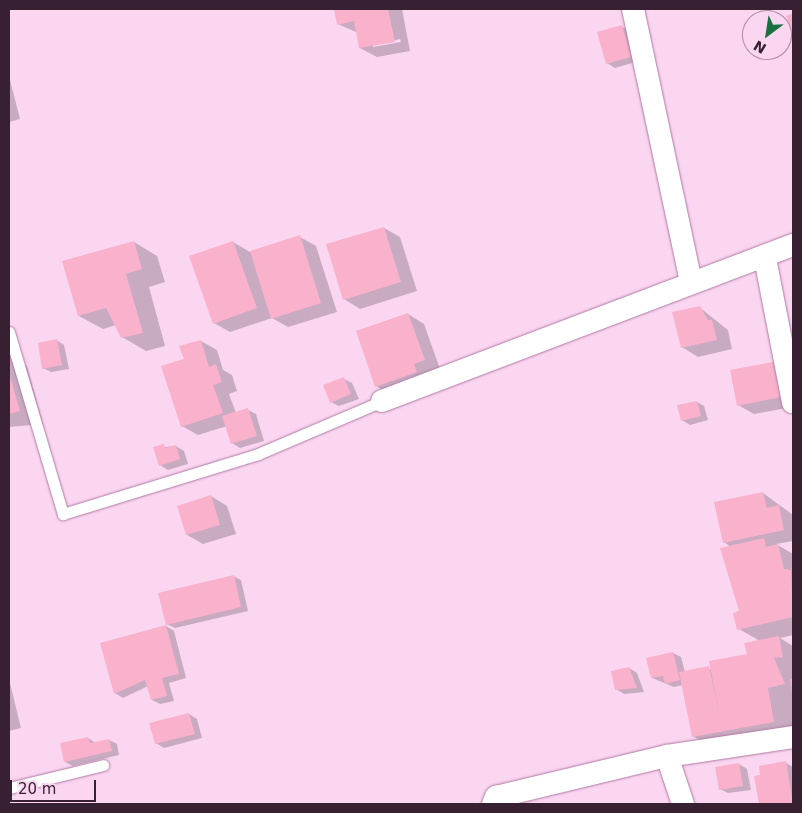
<!DOCTYPE html>
<style>
body{margin:0}
#map{position:relative;width:802px;height:813px;overflow:hidden;background:#fad6f1;font-family:"DejaVu Sans",sans-serif}
div>[style]{position:absolute}
[style*='--x']{left:calc(var(--x)*1px);top:calc(var(--y)*1px);width:calc(var(--w)*1px);rotate:calc(var(--a)*1deg)}
.shadow>*{inset:0;background:#0003}
.building>*{inset:0;background:#f9b1cc}
.roads{filter:drop-shadow(0 0 1px #b079a4) drop-shadow(0 0 1px #b079a4)}
.lane>*{height:11px;margin:-5.5px;padding:0 5.5px;transform-origin:5.5px;border-radius:5.5px;background:#fff}
.street>*{height:22px;margin:-11px;padding:0 11px;transform-origin:11px;border-radius:11px;background:#fff}
span{translate:-50% -50%;white-space:nowrap;text-align:center;line-height:1.15;-webkit-text-stroke:4px #fad6f1;paint-order:stroke}
.frame{position:absolute;inset:0;border:10px solid #362031;pointer-events:none}
.north{position:absolute;left:742px;top:10px;width:50px;height:50px;box-sizing:border-box;background:#fad6f1;border:1px solid #ac8da4;border-radius:50%;rotate:211deg;font-size:14px;font-weight:700;line-height:20px;text-align:center;color:#362031}
.north::after{content:'';display:block;margin:auto;width:18px;height:22px;background:#1b7042;clip-path:polygon(50% 0,100% 100%,50% 72%,0 100%)}
.scale{position:absolute;left:10px;top:780px;width:86px;height:22px;box-sizing:border-box;border:2px solid #362031;border-top:0;padding-left:6px;font-size:15px;line-height:18px;white-space:nowrap;color:#362031;-webkit-text-stroke:4px #fad6f1;paint-order:stroke}
</style>
<div id="map">
<div class="shadow">
<i style="clip-path:polygon(evenodd,335px 9px,402px 9px,410px 51px,377px 57px,360px 48px,358px 33px,338px 24px,335px 9px,400px 39px,401px 42px,373px 47px,373px 45px,400px 39px)"></i>
<i style="clip-path:polygon(622px 27px,630px 31px,639px 61px,615px 68px,607px 63px)"></i>
<i style="clip-path:polygon(9px 76px,20px 119px,9px 122px)"></i>
<i style="clip-path:polygon(384px 228px,400px 237px,417px 291px,360px 309px,344px 299px)"></i>
<i style="clip-path:polygon(300px 237px,316px 246px,337px 312px,288px 327px,272px 318px,230px 332px,214px 323px,233px 242px,250px 252px)"></i>
<i style="clip-path:polygon(134px 242px,157px 256px,165px 282px,149px 287px,165px 346px,146px 351px,122px 337px,116px 325px,103px 329px,79px 316px)"></i>
<i style="clip-path:polygon(699px 307px,728px 330px,732px 349px,698px 357px,682px 347px)"></i>
<i style="clip-path:polygon(408px 314px,424px 324px,440px 369px,392px 395px,376px 386px)"></i>
<i style="clip-path:polygon(56px 340px,64px 345px,69px 369px,51px 372px,43px 368px)"></i>
<i style="clip-path:polygon(201px 341px,217px 350px,223px 370px,232px 375px,237px 391px,229px 394px,236px 413px,248px 410px,256px 414px,264px 441px,240px 448px,232px 443px,227px 426px,198px 435px,182px 426px,185px 360px)"></i>
<i style="clip-path:polygon(9px 355px,27px 366px,43px 424px,9px 427px)"></i>
<i style="clip-path:polygon(793px 371px,793px 407px,754px 414px,738px 405px)"></i>
<i style="clip-path:polygon(344px 379px,352px 383px,359px 399px,339px 406px,331px 402px)"></i>
<i style="clip-path:polygon(697px 402px,704px 406px,708px 420px,690px 425px,682px 420px)"></i>
<i style="clip-path:polygon(176px 446px,184px 451px,188px 464px,168px 470px,160px 465px,155px 448px)"></i>
<i style="clip-path:polygon(763px 493px,793px 515px,793px 541px,776px 544px,793px 554px,793px 635px,780px 638px,793px 646px,793px 736px,709px 746px,693px 736px,683px 685px,674px 687px,652px 678px,648px 659px,673px 653px,681px 657px,685px 672px,712px 669px,748px 655px,760px 641px,739px 629px,741px 612px,731px 547px,724px 542px)"></i>
<i style="clip-path:polygon(211px 496px,227px 506px,236px 534px,203px 544px,187px 535px)"></i>
<i style="clip-path:polygon(233px 576px,241px 580px,248px 611px,175px 628px,167px 624px)"></i>
<i style="clip-path:polygon(166px 626px,174px 631px,186px 678px,169px 683px,174px 701px,160px 704px,152px 700px,148px 686px,123px 698px,115px 693px)"></i>
<i style="clip-path:polygon(629px 668px,637px 673px,644px 692px,624px 694px,616px 689px)"></i>
<i style="clip-path:polygon(9px 679px,21px 728px,9px 731px)"></i>
<i style="clip-path:polygon(189px 714px,197px 719px,202px 738px,164px 748px,156px 743px)"></i>
<i style="clip-path:polygon(88px 738px,96px 743px,109px 740px,117px 744px,119px 755px,73px 766px,65px 762px)"></i>
<i style="clip-path:polygon(786px 763px,793px 767px,793px 804px,760px 804px,756px 777px)"></i>
<i style="clip-path:polygon(739px 764px,747px 769px,751px 790px,728px 793px,720px 789px)"></i>
</div>
<div class="building">
<i style="clip-path:polygon(334px 9px,388px 9px,395px 42px,359px 48px,354px 21px,337px 25px)"></i>
<i style="clip-path:polygon(793px 13px,793px 35px,786px 16px)"></i>
<i style="clip-path:polygon(622px 25px,631px 57px,606px 64px,597px 32px)"></i>
<i style="clip-path:polygon(384px 227px,401px 282px,343px 300px,326px 244px)"></i>
<i style="clip-path:polygon(300px 235px,321px 303px,271px 319px,250px 251px)"></i>
<i style="clip-path:polygon(134px 241px,142px 269px,126px 274px,143px 333px,121px 338px,106px 308px,78px 316px,62px 261px)"></i>
<i style="clip-path:polygon(233px 241px,257px 308px,213px 324px,189px 256px)"></i>
<i style="clip-path:polygon(700px 306px,708px 320px,712px 320px,717px 340px,681px 348px,672px 312px)"></i>
<i style="clip-path:polygon(408px 313px,425px 360px,414px 364px,417px 372px,375px 387px,356px 331px)"></i>
<i style="clip-path:polygon(57px 339px,62px 365px,42px 369px,38px 343px)"></i>
<i style="clip-path:polygon(201px 340px,209px 367px,216px 364px,222px 382px,213px 385px,223px 413px,181px 427px,161px 366px,184px 359px,179px 346px)"></i>
<i style="clip-path:polygon(778px 361px,781px 397px,737px 406px,730px 370px)"></i>
<i style="clip-path:polygon(9px 373px,20px 411px,9px 414px)"></i>
<i style="clip-path:polygon(344px 377px,351px 394px,330px 403px,323px 385px)"></i>
<i style="clip-path:polygon(697px 401px,701px 416px,681px 421px,677px 405px)"></i>
<i style="clip-path:polygon(248px 408px,257px 436px,231px 444px,222px 416px)"></i>
<i style="clip-path:polygon(164px 444px,165px 448px,176px 445px,180px 459px,159px 466px,153px 447px)"></i>
<i style="clip-path:polygon(763px 492px,767px 508px,779px 505px,784px 530px,723px 543px,714px 502px)"></i>
<i style="clip-path:polygon(211px 495px,220px 525px,186px 535px,177px 506px)"></i>
<i style="clip-path:polygon(764px 538px,766px 547px,778px 544px,784px 569px,791px 570px,793px 617px,737px 630px,733px 613px,739px 611px,720px 548px)"></i>
<i style="clip-path:polygon(234px 575px,241px 607px,166px 625px,158px 593px)"></i>
<i style="clip-path:polygon(166px 625px,179px 674px,162px 678px,167px 696px,151px 700px,145px 680px,114px 694px,100px 643px)"></i>
<i style="clip-path:polygon(779px 636px,783px 657px,774px 658px,785px 684px,768px 688px,774px 722px,692px 737px,679px 672px,709px 666px,720px 717px,709px 661px,747px 654px,744px 643px)"></i>
<i style="clip-path:polygon(673px 652px,680px 680px,665px 684px,663px 676px,651px 678px,646px 658px)"></i>
<i style="clip-path:polygon(629px 667px,637px 688px,615px 690px,611px 671px)"></i>
<i style="clip-path:polygon(790px 679px,793px 679px,793px 692px,792px 692px)"></i>
<i style="clip-path:polygon(189px 713px,195px 734px,155px 744px,149px 723px)"></i>
<i style="clip-path:polygon(88px 737px,90px 743px,109px 739px,112px 751px,64px 762px,60px 743px)"></i>
<i style="clip-path:polygon(786px 761px,793px 804px,759px 804px,754px 776px,760px 775px,759px 766px)"></i>
<i style="clip-path:polygon(739px 763px,743px 786px,719px 790px,715px 767px)"></i>
</div>
<div class="roads">
<div class="lane">
<i style="--x:9;--y:332;--w:190;--a:73.5"></i>
<i style="--x:63;--y:514;--w:204;--a:-17.1"></i>
<i style="--x:258;--y:454;--w:135;--a:-23.1"></i>
<i style="--x:9;--y:788;--w:97;--a:-13.7"></i>
</div>
<div class="street">
<i style="--x:633;--y:9;--w:279;--a:78"></i>
<i style="--x:765;--y:258;--w:147;--a:79"></i>
<i style="--x:382;--y:401;--w:440;--a:-20.8"></i>
<i style="--x:667;--y:756;--w:51;--a:71.6"></i>
<i style="--x:493;--y:804;--w:8;--a:-67"></i>
<i style="--x:496;--y:797;--w:176;--a:-13.5"></i>
<i style="--x:667;--y:756;--w:127;--a:-8.6"></i>
</div>
</div>
<div class="frame"></div>
<div class="north">N</div>
<div class="scale">20 m</div>
</div>
